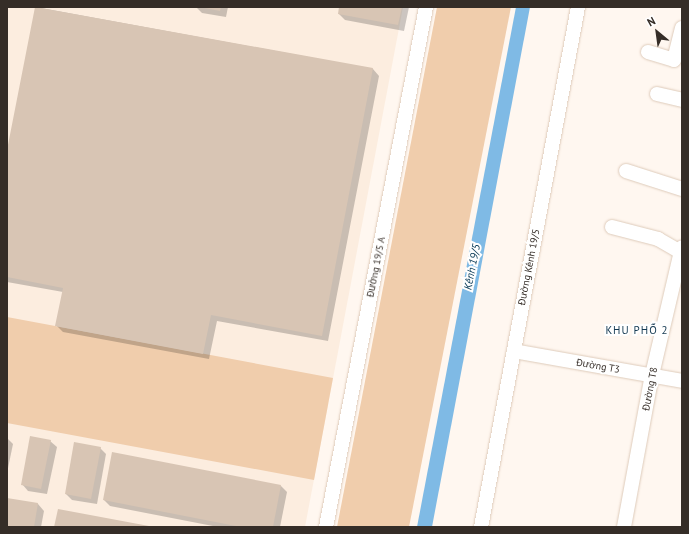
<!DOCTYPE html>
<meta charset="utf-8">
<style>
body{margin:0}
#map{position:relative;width:689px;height:534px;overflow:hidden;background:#fff7f0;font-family:"PT Sans",sans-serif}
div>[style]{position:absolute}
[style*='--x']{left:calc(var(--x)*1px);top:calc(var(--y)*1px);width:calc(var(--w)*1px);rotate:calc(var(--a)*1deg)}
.built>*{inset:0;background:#fceddf}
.green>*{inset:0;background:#f0cdac}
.water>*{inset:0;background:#7fbae5}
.shadow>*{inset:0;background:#0003}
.building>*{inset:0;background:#d8c5b4}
.roads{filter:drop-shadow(0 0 1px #decbba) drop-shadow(0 0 1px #decbba)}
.minor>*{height:14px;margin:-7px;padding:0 7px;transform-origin:7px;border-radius:7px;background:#fff}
span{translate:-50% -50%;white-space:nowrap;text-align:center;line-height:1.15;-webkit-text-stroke:4px #fff;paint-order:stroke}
.street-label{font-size:10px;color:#352d27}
.water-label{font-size:11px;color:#033552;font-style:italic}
.neighbourhood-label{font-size:11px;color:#133851;letter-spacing:1px}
.frame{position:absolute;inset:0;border:8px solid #352d27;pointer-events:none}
.north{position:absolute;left:637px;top:12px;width:40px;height:40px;-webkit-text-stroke:3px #fff;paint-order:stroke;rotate:331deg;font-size:11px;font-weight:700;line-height:16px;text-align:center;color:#352d27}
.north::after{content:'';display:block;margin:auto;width:14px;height:18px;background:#352d27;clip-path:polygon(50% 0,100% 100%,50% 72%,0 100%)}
</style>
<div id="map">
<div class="built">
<i style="clip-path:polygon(7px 7px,403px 7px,305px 527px,7px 527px)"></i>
</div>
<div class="green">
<i style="clip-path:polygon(437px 7px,511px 7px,409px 527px,337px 527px)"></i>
<i style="clip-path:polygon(7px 317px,333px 378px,314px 480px,7px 423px)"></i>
</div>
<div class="water">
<i style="clip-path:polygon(516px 7px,530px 7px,432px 527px,417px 527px)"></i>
</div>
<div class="shadow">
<i style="clip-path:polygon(36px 7px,373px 69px,379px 76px,328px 341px,217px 321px,209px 359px,63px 332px,56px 325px,63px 292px,7px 282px,7px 155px)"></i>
<i style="clip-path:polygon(196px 7px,228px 7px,226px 17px,202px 13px)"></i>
<i style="clip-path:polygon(340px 7px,409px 7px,404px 31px,345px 20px,339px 14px)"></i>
<i style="clip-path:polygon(7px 438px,13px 444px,7px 473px)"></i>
<i style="clip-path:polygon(50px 441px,57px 447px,47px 494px,28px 491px,22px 484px)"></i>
<i style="clip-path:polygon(100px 448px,106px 454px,97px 504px,72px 500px,66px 494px)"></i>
<i style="clip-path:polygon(281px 486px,287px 492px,280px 527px,218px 527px,110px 506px,104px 500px)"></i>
<i style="clip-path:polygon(7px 499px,38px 504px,44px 511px,41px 527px,7px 527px)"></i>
</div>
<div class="building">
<i style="clip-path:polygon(35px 7px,373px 68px,322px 336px,211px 315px,203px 354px,55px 326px,63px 288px,7px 277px,7px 150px)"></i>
<i style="clip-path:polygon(200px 7px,221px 7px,220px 11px)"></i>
<i style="clip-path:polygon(339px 7px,402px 7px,398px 25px,338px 14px)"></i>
<i style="clip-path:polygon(30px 436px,51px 440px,41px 489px,21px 485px)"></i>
<i style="clip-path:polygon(74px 442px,101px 447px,91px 499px,65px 494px)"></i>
<i style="clip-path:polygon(112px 452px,281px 485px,273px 527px,241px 527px,103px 500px)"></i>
<i style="clip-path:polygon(7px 498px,38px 503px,34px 527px,7px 527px)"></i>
<i style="clip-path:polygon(58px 509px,149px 526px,149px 527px,54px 527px)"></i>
</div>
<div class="roads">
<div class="minor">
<i style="--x:648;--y:52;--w:27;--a:17"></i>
<i style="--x:674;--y:60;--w:33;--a:-76"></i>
<i style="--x:657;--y:94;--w:26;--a:13"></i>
<i style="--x:626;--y:171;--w:59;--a:17.8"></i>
<i style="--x:612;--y:227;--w:48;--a:14.6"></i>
<i style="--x:658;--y:239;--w:28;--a:30"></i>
<i style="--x:514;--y:351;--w:171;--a:10.1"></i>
<i style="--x:326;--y:527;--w:530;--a:-79.11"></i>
<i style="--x:481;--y:527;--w:529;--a:-79.43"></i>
<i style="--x:624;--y:527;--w:155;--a:-79.6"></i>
<i style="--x:652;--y:375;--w:131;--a:-76.8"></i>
</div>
</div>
<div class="street-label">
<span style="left:376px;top:267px;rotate:-79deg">Đường 19/5 A</span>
<span style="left:529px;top:267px;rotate:-79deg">Đường Kênh 19/5</span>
<span style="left:598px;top:366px;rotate:10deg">Đường T3</span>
<span style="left:650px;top:389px;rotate:-79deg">Đường T8</span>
</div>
<div class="water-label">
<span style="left:472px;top:267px;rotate:-79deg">Kênh 19/5</span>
</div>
<div class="neighbourhood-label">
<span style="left:637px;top:330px">KHU PHỐ 2</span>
</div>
<div class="frame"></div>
<div class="north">N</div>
</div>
